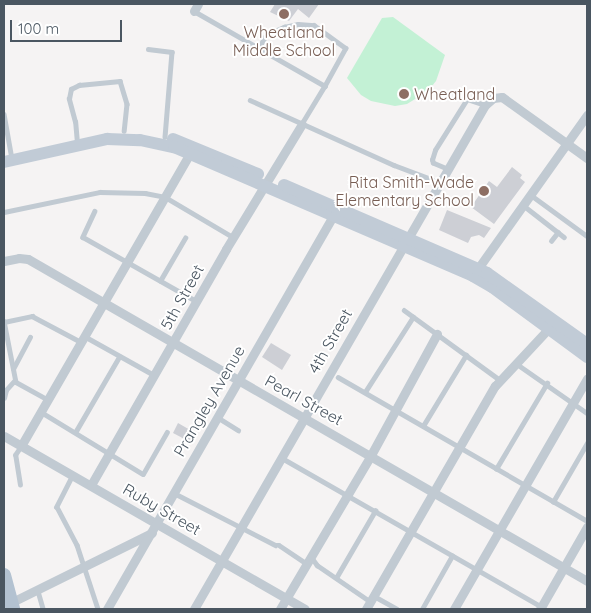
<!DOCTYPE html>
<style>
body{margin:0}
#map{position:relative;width:591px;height:613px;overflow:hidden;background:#f5f3f3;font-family:Quicksand,sans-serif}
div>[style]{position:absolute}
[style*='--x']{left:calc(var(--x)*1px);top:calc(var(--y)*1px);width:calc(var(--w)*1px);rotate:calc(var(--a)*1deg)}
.green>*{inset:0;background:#c3f1d5}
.building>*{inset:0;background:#cdcfd5}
.service>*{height:4.5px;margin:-2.25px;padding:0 2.25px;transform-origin:2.25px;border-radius:2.25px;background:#c1cad2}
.minor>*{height:9px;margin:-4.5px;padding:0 4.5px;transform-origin:4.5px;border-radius:4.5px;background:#c1cad2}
.secondary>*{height:12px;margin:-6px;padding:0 6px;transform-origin:6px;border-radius:6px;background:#c1cbd6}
.primary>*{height:14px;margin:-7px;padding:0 7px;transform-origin:7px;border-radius:7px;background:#b3c2d1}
.dots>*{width:14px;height:14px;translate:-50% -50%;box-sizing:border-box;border:2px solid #fff;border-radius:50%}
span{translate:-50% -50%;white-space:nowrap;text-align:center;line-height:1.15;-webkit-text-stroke:4px #fff;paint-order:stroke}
.education-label{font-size:16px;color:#785e54}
.left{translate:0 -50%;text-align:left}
.right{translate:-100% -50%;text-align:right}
.street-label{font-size:16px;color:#4a5661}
.frame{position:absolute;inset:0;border:5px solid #4a5661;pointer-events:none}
.scale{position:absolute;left:10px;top:20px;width:112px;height:22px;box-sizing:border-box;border:2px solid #4a5661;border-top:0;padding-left:6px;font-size:15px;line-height:18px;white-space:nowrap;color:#4a5661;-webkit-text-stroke:4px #fff;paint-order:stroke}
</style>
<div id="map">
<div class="green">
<i style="clip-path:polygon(393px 17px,445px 55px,436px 81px,428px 91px,407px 104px,395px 106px,371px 101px,361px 95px,347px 78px,382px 18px)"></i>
</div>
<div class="building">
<i style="clip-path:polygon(275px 4px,319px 4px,309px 18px,298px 9px,289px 21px,270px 12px)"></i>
<i style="clip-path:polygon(512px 167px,522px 175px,520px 178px,525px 182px,494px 224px,471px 207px,489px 181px,497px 187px)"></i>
<i style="clip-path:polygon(447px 210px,491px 228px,484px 238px,479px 235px,471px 237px,468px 243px,439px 230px)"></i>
<i style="clip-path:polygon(271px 343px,291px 355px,282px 370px,262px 357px)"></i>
<i style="clip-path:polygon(178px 423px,197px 434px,192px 443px,173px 433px)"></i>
</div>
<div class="service">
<i style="--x:194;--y:11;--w:151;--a:29.8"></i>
<i style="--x:325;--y:86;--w:44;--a:121.2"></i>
<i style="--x:148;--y:49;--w:24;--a:7"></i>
<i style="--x:172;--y:52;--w:85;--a:94.7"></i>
<i style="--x:258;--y:49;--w:16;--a:-60"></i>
<i style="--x:266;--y:35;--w:20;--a:-24"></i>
<i style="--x:284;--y:27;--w:14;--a:-12"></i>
<i style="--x:298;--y:24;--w:16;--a:4"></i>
<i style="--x:314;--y:25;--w:39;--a:36"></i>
<i style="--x:346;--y:48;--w:43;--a:118.9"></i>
<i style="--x:250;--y:100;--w:158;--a:24.3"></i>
<i style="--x:394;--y:165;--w:48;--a:20.7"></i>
<i style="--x:4;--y:114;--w:46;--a:79.9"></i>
<i style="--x:77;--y:143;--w:21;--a:-95"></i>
<i style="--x:75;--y:122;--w:24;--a:-105"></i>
<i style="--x:69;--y:99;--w:10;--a:-79"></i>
<i style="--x:71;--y:89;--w:9;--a:-27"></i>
<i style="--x:79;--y:85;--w:41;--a:-5.6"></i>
<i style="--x:120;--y:81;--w:24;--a:73"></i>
<i style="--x:127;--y:104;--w:27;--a:96"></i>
<i style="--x:447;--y:169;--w:15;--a:-157"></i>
<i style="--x:433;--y:163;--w:3;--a:-108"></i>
<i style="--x:432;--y:160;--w:10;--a:-73"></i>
<i style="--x:435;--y:150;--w:60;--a:-57.9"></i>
<i style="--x:467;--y:99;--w:19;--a:18"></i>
<i style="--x:531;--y:195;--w:69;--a:36.2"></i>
<i style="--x:523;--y:205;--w:52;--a:38"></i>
<i style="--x:95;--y:211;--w:29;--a:115"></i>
<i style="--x:83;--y:237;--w:130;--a:29.5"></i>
<i style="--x:4;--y:212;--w:98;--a:-11.8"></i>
<i style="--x:100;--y:192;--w:45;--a:1.3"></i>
<i style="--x:145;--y:193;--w:20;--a:11"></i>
<i style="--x:165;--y:197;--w:79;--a:30.5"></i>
<i style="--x:551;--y:241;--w:11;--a:-52"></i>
<i style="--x:160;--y:281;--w:50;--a:-59.8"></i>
<i style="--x:404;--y:310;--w:119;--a:36.1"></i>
<i style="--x:4;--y:321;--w:62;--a:78.9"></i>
<i style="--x:16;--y:382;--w:37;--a:29"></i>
<i style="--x:4;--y:322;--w:29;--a:-12"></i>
<i style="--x:32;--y:316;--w:55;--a:28"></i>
<i style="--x:86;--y:337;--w:78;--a:29.2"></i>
<i style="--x:517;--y:364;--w:85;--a:35"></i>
<i style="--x:13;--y:369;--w:36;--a:-62"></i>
<i style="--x:338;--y:377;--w:288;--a:30"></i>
<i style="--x:365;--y:392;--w:89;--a:-57.4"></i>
<i style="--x:4;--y:398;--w:8;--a:-76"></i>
<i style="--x:6;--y:390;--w:13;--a:-48"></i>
<i style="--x:41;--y:412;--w:119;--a:31.3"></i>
<i style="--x:143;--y:474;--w:48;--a:-60.3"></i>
<i style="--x:217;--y:417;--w:25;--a:32"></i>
<i style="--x:423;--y:426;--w:83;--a:-58.8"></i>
<i style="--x:76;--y:431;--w:86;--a:-59.8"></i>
<i style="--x:282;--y:458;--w:300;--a:29.8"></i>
<i style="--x:496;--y:469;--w:100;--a:-59.3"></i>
<i style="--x:73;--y:475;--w:36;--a:117"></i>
<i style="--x:57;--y:507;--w:43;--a:62.2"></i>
<i style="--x:77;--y:545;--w:67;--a:71.8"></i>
<i style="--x:20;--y:485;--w:30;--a:-99"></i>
<i style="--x:15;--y:455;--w:11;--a:-56"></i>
<i style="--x:174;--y:493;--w:114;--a:27.2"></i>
<i style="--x:275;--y:545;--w:4;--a:0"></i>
<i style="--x:279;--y:545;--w:32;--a:34"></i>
<i style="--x:553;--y:502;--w:68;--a:-60"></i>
<i style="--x:312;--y:558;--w:9;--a:54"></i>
<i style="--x:317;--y:565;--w:65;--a:34.4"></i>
<i style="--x:336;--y:578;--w:78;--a:-59.8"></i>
<i style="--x:38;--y:591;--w:19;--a:74"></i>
<i style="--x:374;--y:596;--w:26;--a:29"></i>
<i style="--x:422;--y:609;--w:61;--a:-60.5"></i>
</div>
<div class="minor">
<i style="--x:194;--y:11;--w:8;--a:-60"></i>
<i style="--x:4;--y:261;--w:15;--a:-11"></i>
<i style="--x:19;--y:258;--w:9;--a:6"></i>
<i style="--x:28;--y:259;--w:645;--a:29.94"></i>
<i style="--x:474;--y:274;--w:195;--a:-54.6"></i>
<i style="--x:4;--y:436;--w:347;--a:29.9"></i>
<i style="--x:21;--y:446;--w:342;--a:-60"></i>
<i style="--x:91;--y:485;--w:272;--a:-60.2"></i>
<i style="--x:226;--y:249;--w:146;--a:-58.7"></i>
<i style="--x:4;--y:606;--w:165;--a:-26.3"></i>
<i style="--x:107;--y:609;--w:459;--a:-60.1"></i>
<i style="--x:194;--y:609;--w:582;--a:-60"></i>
<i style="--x:485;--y:105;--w:11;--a:-41"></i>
<i style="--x:493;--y:98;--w:9;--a:-6"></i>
<i style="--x:502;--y:97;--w:105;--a:35.7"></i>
<i style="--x:280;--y:609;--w:179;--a:-59.4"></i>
<i style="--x:371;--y:455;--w:138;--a:-61.4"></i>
<i style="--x:366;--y:609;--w:258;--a:-60"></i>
<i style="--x:495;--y:386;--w:82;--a:-47"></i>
<i style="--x:454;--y:609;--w:266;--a:-60"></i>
<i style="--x:540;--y:609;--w:95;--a:-60.2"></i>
</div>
<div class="secondary">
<i style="--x:173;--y:139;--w:92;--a:22.4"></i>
<i style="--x:4;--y:162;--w:106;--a:-12.6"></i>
<i style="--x:107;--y:139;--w:33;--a:2"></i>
<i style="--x:140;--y:140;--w:35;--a:12"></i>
<i style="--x:174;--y:147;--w:326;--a:23.3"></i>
<i style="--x:473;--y:276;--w:22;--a:30"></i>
<i style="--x:492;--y:287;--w:118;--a:36.4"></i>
<i style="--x:284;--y:185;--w:221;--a:23.4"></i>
<i style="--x:487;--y:273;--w:123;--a:35.4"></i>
</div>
<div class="primary">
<i style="--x:4;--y:575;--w:35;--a:75"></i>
</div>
<div class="dots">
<i style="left:284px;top:14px;background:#8d6e63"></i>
<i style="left:404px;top:94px;background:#8d6e63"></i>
<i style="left:484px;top:191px;background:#8d6e63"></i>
</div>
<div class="education-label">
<span style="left:284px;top:41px">Wheatland<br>Middle School</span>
<span class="left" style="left:414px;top:94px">Wheatland</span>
<span class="right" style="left:474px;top:191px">Rita Smith-Wade<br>Elementary School</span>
</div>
<div class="street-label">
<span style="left:182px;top:297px;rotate:-61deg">5th Street</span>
<span style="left:330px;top:341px;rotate:-60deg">4th Street</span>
<span style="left:304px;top:400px;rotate:29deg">Pearl Street</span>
<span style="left:209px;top:401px;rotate:-60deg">Prangley Avenue</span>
<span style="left:162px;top:509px;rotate:30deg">Ruby Street</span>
</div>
<div class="frame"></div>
<div class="scale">100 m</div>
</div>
